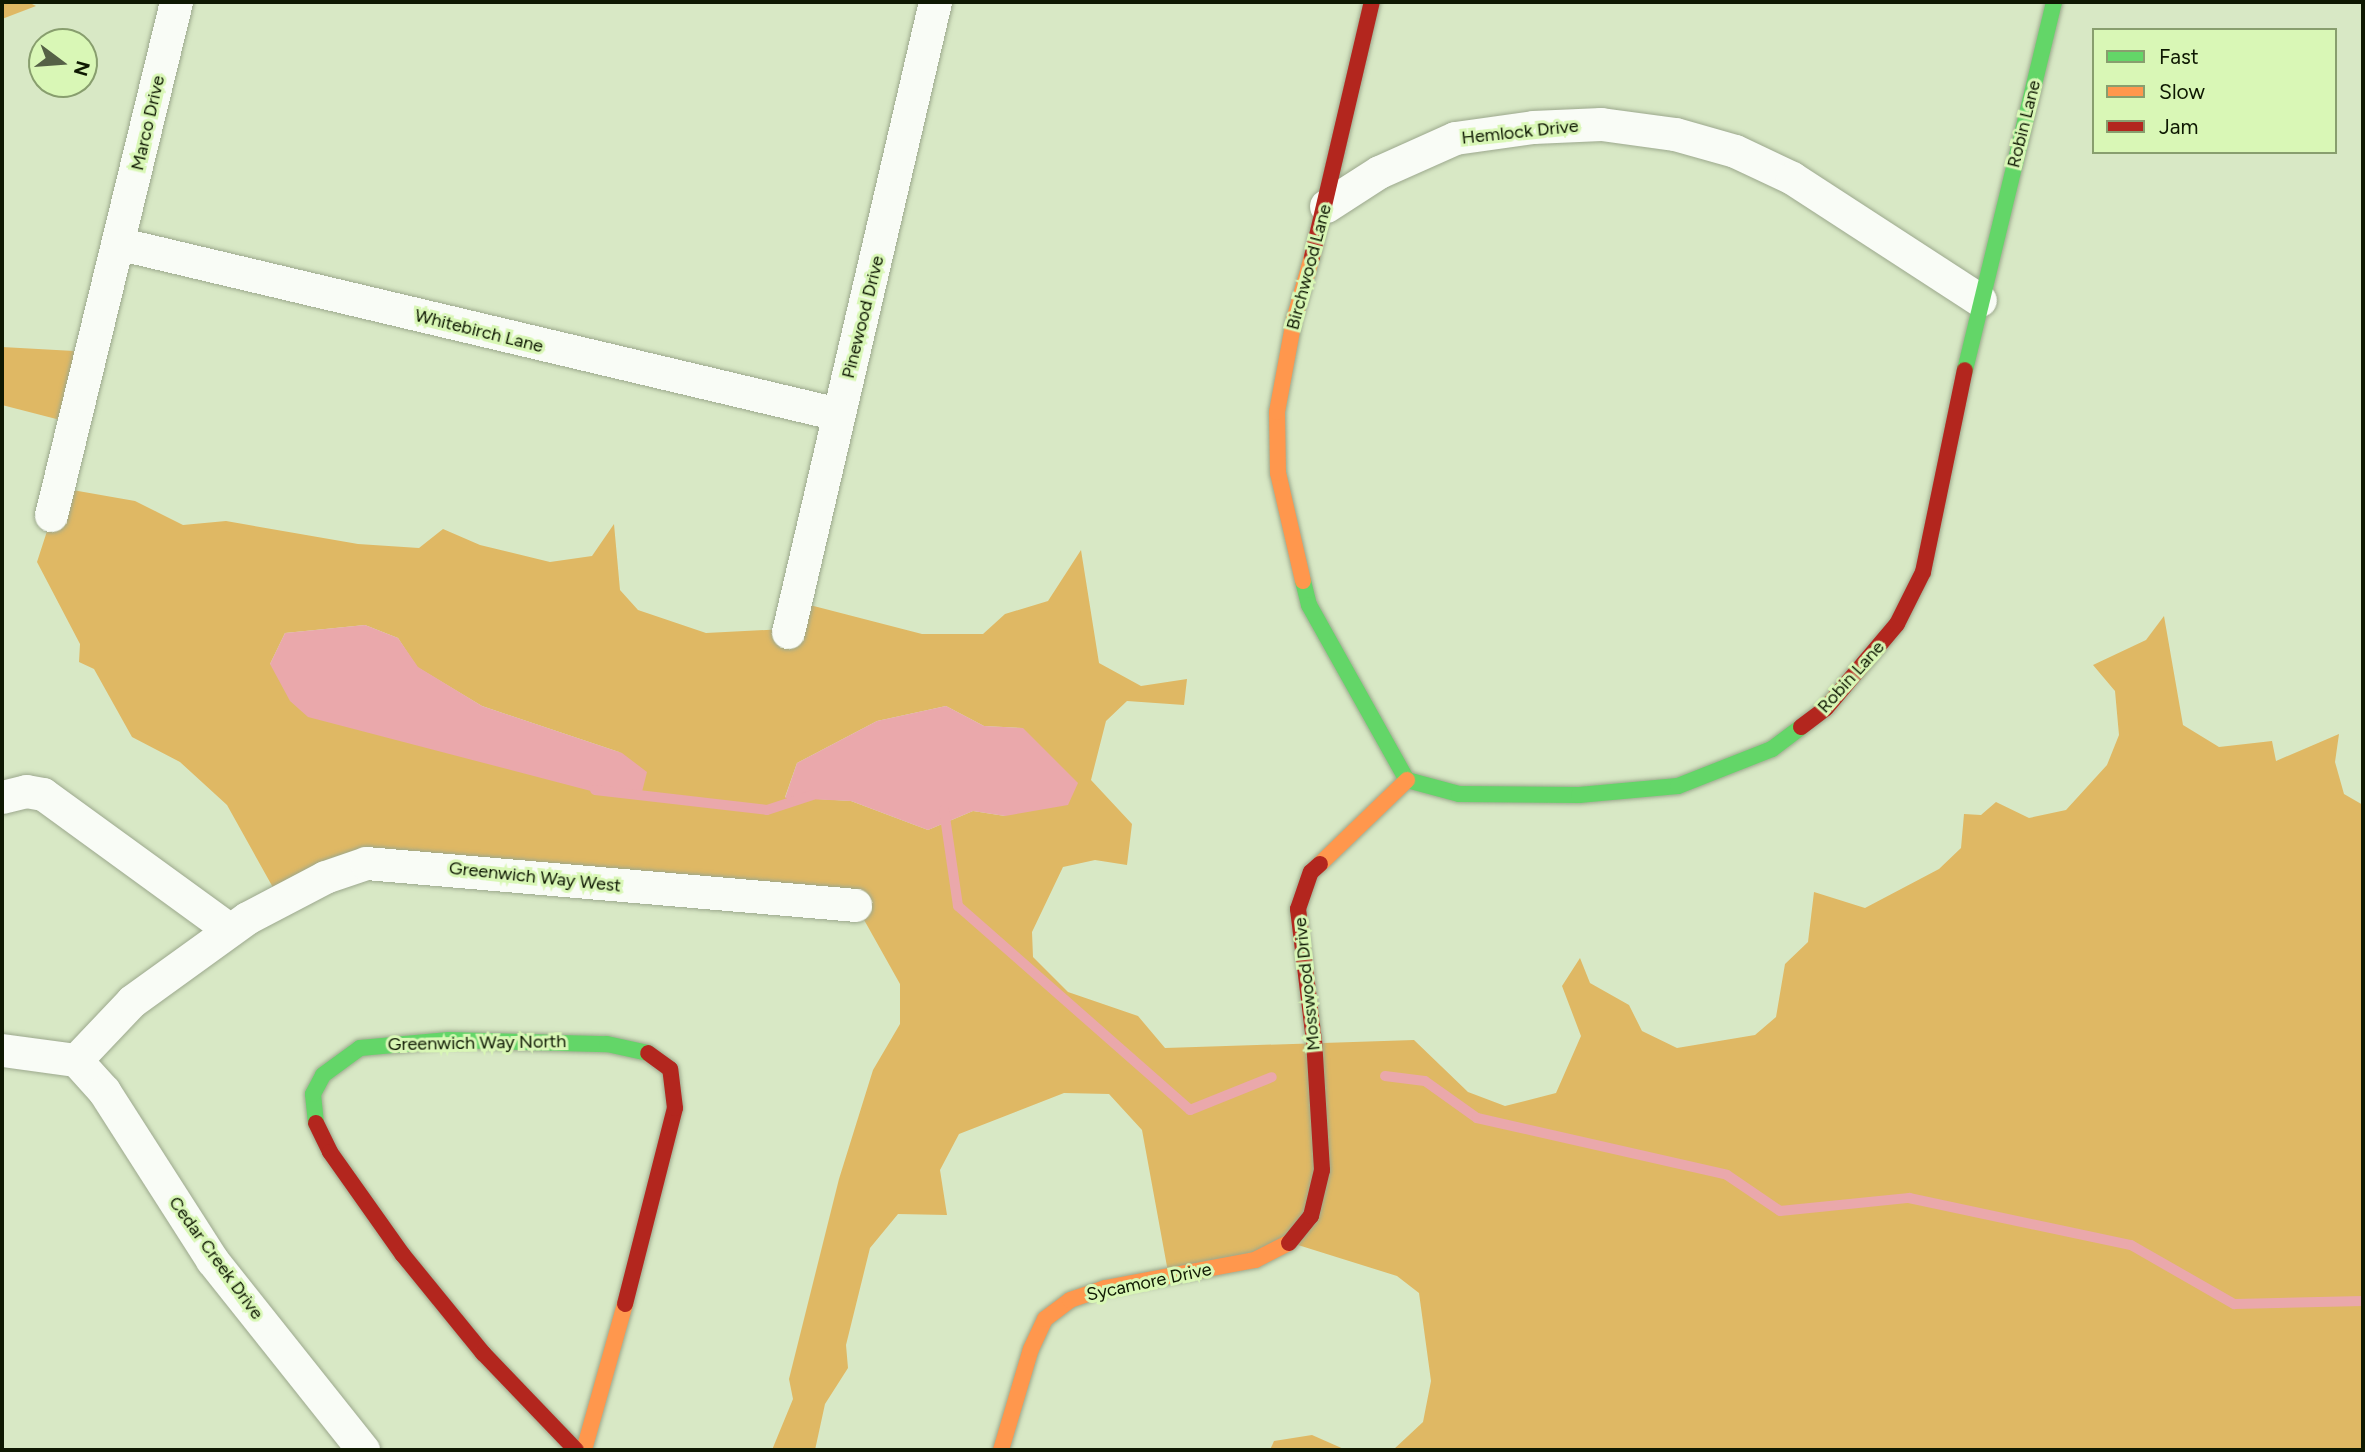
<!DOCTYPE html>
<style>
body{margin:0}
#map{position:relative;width:2365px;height:1452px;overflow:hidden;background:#d8e8c5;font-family:Figtree,sans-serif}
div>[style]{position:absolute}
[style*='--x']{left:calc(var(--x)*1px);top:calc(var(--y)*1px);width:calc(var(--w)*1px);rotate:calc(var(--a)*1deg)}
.forest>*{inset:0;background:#dfb864}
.water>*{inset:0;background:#eaa8ab}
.stream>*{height:10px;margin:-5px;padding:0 5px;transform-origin:5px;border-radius:5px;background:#eaa8ab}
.roads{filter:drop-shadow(0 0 2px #9ca88d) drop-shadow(0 0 2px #9ca88d)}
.street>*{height:33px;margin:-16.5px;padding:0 16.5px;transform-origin:16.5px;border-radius:16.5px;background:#f9fcf6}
.fast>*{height:16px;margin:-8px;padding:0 8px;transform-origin:8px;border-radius:8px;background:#63d668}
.slow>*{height:16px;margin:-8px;padding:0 8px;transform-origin:8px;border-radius:8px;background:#ff974d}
.jam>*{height:16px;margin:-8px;padding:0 8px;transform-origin:8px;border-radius:8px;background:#b3261e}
span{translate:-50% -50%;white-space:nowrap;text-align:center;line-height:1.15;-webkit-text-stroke:6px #d9f7b6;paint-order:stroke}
.street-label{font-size:18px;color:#0e1802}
.frame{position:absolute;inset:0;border:4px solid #0e1802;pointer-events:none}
.legend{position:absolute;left:2092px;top:28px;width:245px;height:126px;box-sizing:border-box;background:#d9f7b6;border:2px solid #889e6e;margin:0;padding:9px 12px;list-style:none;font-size:21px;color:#0e1802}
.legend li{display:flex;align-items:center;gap:14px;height:35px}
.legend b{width:35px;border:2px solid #889e6e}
.north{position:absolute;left:28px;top:28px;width:70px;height:70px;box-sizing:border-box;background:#d9f7b6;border:2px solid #889e6e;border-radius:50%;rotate:106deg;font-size:19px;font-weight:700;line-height:28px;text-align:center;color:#0e1802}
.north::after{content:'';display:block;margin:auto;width:24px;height:32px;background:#556146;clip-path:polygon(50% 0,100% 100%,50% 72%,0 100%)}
</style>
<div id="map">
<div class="forest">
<i style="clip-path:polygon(2px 2px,28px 2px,36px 6px,2px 19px)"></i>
<i style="clip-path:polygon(2px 347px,92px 352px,68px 422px,2px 405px)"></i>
<i style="clip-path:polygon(evenodd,61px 488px,135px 501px,183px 525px,226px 521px,358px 544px,419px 548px,443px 529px,480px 545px,550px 562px,592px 556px,614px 524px,620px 590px,638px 610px,706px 633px,784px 629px,802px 603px,922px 634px,983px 634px,1005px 614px,1048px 601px,1081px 550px,1099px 663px,1141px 686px,1187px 679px,1184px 705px,1127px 701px,1106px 721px,1091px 780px,1132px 824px,1127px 865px,1095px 860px,1063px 867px,1032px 932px,1033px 957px,1068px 992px,1138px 1016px,1165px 1048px,1414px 1040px,1468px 1092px,1505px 1106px,1556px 1093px,1581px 1036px,1562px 986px,1580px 958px,1590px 983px,1629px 1005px,1642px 1031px,1677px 1048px,1755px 1035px,1776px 1017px,1785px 964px,1808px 942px,1814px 892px,1865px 908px,1939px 869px,1961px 848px,1964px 814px,1981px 815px,1996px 802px,2029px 818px,2066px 810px,2107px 765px,2119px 735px,2115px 691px,2093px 665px,2146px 640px,2164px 616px,2183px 725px,2219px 747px,2272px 741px,2276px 761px,2339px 734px,2335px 762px,2344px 794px,2363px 805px,2363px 1450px,1393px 1450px,1423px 1422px,1431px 1381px,1419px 1293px,1397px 1276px,1298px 1245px,1168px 1272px,1142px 1130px,1109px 1094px,1064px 1093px,959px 1134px,940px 1170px,947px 1215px,898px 1214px,870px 1248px,846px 1345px,848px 1368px,825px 1404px,815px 1450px,772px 1450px,793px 1399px,789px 1379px,839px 1179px,873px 1070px,900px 1024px,900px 984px,863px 918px,368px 860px,280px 900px,227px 805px,180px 762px,132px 737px,94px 669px,79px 662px,80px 644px,37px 562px,61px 488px,365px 625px,398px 638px,417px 667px,482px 706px,622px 753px,270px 664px,285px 633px,365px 625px,61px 488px,946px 706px,984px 726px,1023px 728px,1005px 816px,973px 811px,928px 830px,851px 801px,785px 797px,797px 763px,877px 721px,946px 706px)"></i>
<i style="clip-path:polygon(1312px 1435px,1346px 1450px,1270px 1450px,1274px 1441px)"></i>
</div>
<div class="water">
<i style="clip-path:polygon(365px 625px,398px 638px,418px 667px,482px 706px,622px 753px,647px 772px,642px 792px,591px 791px,308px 717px,290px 701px,270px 664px,285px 633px)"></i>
<i style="clip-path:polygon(946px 706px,984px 726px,1023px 728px,1078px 783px,1068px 805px,1005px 816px,973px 811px,928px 830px,851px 801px,785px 798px,797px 763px,877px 721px)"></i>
</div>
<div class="stream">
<i style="--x:595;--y:790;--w:173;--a:6.6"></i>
<i style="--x:767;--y:810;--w:48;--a:-18.1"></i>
<i style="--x:944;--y:810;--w:97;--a:81.7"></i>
<i style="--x:958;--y:906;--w:309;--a:41.3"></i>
<i style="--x:1190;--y:1110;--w:88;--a:-21.9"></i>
<i style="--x:1385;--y:1076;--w:40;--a:7.1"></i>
<i style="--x:1425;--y:1081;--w:64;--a:35.4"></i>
<i style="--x:1477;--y:1118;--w:256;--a:12.8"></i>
<i style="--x:1727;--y:1175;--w:64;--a:34.2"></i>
<i style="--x:1780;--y:1211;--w:130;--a:-5.8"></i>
<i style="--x:1909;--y:1198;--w:227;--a:12"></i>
<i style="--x:2131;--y:1245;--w:119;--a:29.8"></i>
<i style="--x:2234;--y:1304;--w:129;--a:-1.3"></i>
</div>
<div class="roads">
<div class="street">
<i style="--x:1326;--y:206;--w:63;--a:-32.7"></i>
<i style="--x:1379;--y:172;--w:83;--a:-24.1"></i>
<i style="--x:1455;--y:138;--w:79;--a:-8"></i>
<i style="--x:1533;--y:127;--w:68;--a:-2.5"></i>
<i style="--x:1601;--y:124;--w:75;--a:7.7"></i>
<i style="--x:1675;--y:134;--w:62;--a:15.8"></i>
<i style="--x:1735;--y:151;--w:63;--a:25.3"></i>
<i style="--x:1792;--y:178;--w:224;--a:33"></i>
<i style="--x:121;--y:244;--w:737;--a:13.34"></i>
<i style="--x:51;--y:515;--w:528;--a:-76.31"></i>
<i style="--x:788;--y:632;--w:647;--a:-76.87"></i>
<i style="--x:2;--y:797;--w:25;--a:-14"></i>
<i style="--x:26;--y:791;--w:17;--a:10"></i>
<i style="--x:43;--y:794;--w:231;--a:36"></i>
<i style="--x:2;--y:1050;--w:75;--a:7.7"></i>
<i style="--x:76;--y:1060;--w:81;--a:-46.5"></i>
<i style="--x:132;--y:1001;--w:142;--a:-35.8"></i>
<i style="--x:247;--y:918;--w:88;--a:-27.7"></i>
<i style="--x:325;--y:877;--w:43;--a:-18.9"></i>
<i style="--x:366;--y:863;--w:491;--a:4.9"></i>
<i style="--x:76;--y:1060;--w:42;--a:47.9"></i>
<i style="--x:104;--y:1091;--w:201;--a:57.4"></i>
<i style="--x:212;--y:1260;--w:243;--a:51.5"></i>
</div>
<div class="fast">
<i style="--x:1965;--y:370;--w:379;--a:-76.4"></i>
<i style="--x:1303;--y:581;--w:25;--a:76"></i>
<i style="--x:1309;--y:605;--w:201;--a:60.8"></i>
<i style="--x:1407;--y:780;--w:54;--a:15.1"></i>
<i style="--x:1459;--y:794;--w:120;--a:0.5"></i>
<i style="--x:1579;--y:795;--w:99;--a:-5.2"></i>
<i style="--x:1678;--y:786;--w:101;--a:-21.5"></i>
<i style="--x:1772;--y:749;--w:36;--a:-37"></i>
<i style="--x:316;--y:1123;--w:29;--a:-96"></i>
<i style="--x:313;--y:1094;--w:21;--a:-62"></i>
<i style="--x:323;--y:1075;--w:46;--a:-36.1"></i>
<i style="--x:360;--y:1048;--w:89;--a:-5.1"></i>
<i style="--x:449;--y:1040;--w:158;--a:1.5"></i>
<i style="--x:607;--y:1044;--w:42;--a:12.4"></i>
</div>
<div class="slow">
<i style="--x:1303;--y:581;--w:111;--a:-103"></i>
<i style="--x:1278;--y:473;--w:61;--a:-90.9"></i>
<i style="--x:1277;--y:412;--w:94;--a:-79.5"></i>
<i style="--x:1294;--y:320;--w:66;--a:-74.1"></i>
<i style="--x:1320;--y:864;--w:121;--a:-44"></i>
<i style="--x:584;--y:1450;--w:152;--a:-74.3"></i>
<i style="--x:1001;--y:1450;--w:105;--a:-73.5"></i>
<i style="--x:1031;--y:1349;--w:33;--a:-65"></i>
<i style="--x:1045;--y:1319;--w:31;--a:-37"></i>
<i style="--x:1070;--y:1300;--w:37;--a:-19"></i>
<i style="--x:1105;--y:1288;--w:153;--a:-10.6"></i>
<i style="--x:1255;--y:1260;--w:38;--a:-27"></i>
</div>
<div class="jam">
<i style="--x:1312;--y:257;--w:262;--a:-76.8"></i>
<i style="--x:1801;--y:727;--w:31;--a:-37"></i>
<i style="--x:1826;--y:708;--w:110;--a:-49.8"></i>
<i style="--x:1897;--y:624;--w:58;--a:-63.4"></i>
<i style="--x:1923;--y:572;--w:206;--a:-78.3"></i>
<i style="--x:316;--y:1123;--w:32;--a:64"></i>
<i style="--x:330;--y:1152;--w:126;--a:54.7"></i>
<i style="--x:403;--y:1255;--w:127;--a:50.8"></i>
<i style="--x:483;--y:1353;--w:134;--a:46.2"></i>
<i style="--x:1289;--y:1243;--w:35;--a:-51"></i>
<i style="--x:1311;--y:1216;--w:47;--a:-76.6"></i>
<i style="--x:1322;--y:1170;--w:129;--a:-93.5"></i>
<i style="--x:1314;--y:1041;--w:133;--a:-96.9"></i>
<i style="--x:1298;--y:909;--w:39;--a:-71"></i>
<i style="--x:1311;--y:872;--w:12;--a:-42"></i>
<i style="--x:625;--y:1304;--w:202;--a:-75.7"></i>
<i style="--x:675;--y:1108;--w:39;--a:-97"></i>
<i style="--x:670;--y:1069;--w:27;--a:-144"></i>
</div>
</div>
<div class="street-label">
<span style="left:148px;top:123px;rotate:-77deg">Marco Drive</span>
<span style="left:2024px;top:124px;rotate:-76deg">Robin Lane</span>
<span style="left:1520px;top:132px;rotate:-6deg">Hemlock Drive</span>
<span style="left:1309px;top:267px;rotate:-75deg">Birchwood Lane</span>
<span style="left:863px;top:317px;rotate:-76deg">Pinewood Drive</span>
<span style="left:479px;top:331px;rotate:14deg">Whitebirch Lane</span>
<span style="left:1851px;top:677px;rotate:-48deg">Robin Lane</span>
<span style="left:535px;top:877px;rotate:6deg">Greenwich Way West</span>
<span style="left:1307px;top:984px;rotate:-96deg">Mosswood Drive</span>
<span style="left:477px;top:1043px;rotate:-1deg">Greenwich Way North</span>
<span style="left:216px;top:1258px;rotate:54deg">Cedar Creek Drive</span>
<span style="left:1149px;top:1282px;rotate:-12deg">Sycamore Drive</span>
</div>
<div class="frame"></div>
<ul class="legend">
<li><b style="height:9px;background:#63d668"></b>Fast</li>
<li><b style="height:9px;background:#ff974d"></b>Slow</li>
<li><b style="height:9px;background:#b3261e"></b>Jam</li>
</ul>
<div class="north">N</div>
</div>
